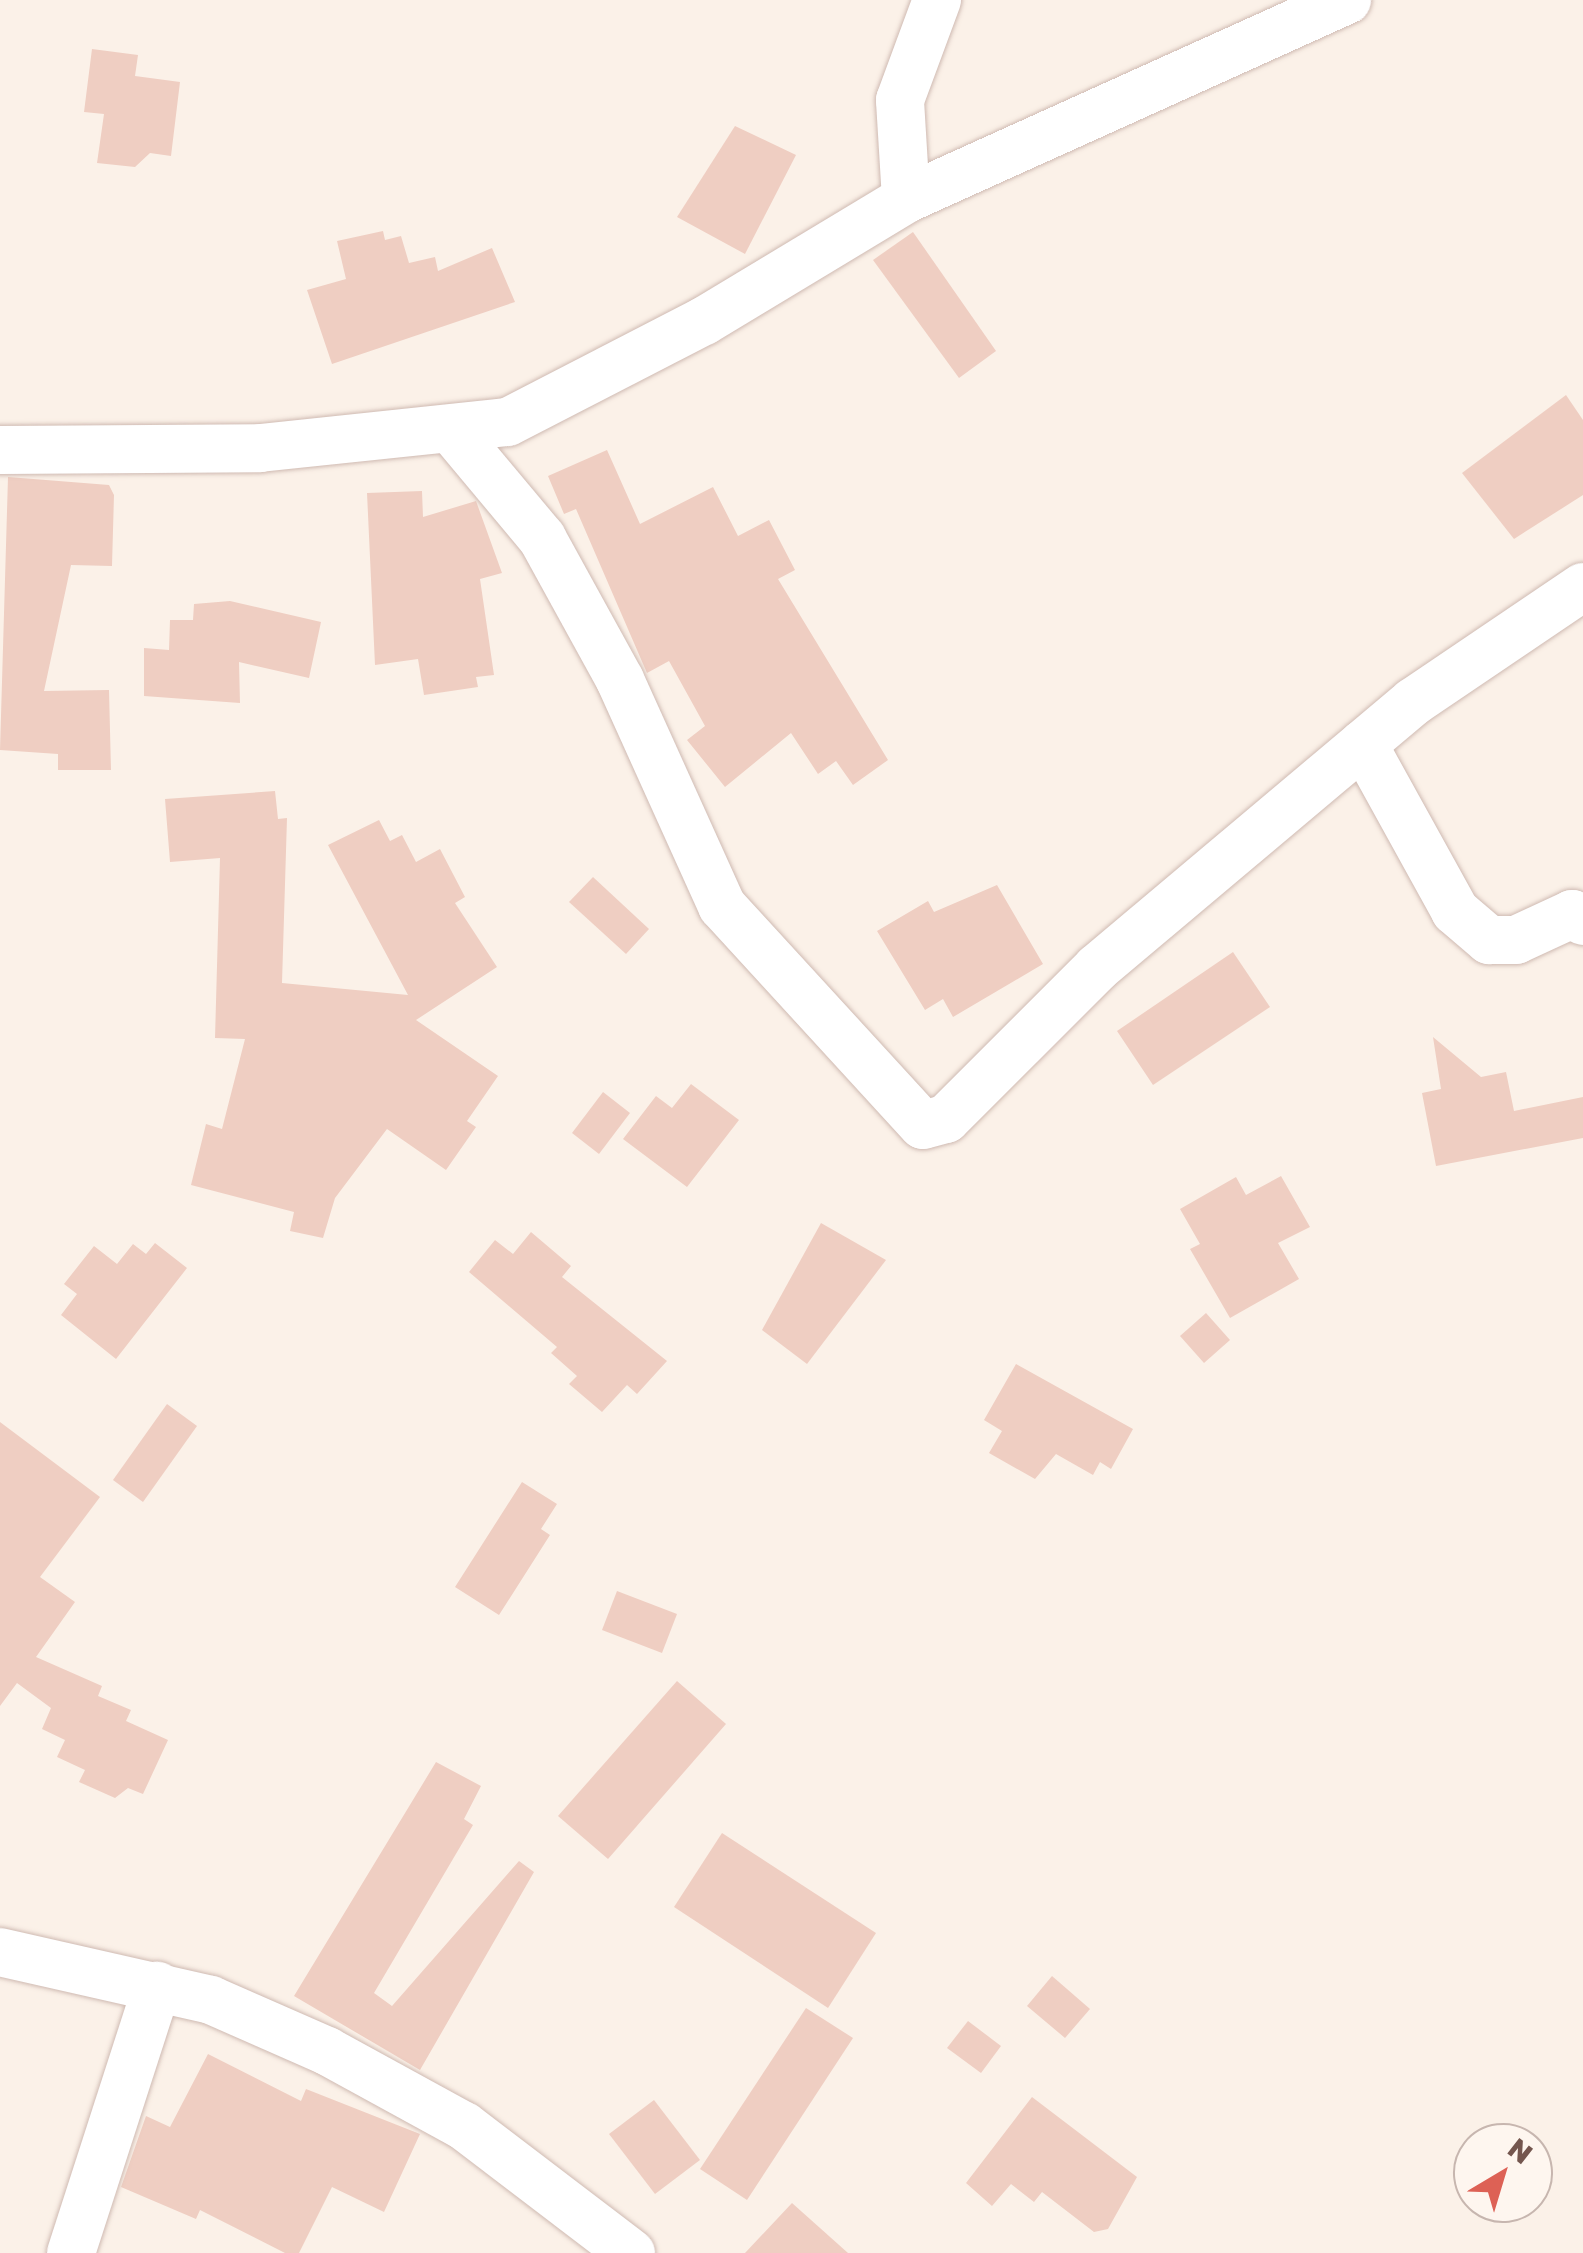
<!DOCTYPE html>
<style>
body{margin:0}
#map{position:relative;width:1583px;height:2253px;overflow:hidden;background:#fbf1e8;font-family:"Golos Text",sans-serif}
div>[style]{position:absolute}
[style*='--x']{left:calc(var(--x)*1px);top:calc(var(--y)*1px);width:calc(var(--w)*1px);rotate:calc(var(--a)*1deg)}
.building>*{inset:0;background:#efcec2}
.roads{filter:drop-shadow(0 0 2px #cfbab2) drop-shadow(0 0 2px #cfbab2)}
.street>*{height:48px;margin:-24px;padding:0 24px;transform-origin:24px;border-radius:24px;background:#fff}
span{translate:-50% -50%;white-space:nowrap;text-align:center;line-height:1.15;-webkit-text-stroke:8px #fef6ef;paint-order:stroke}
.north{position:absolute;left:1453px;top:2123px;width:100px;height:100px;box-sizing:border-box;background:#fef6ef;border:2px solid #c7b6af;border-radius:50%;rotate:38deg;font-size:28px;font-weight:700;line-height:40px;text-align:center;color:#74564e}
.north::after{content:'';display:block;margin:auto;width:35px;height:45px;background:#dd6155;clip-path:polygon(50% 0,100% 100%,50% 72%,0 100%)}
</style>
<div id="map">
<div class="building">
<i style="clip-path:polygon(92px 49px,138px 55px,135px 76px,180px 82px,171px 156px,150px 153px,135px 167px,97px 163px,104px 114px,84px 112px)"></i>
<i style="clip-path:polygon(735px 126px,796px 155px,745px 254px,677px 217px)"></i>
<i style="clip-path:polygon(383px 231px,385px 240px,401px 236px,409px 263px,435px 257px,438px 271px,492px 248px,515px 302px,332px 364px,307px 290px,346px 279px,337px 241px)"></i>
<i style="clip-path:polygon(913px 232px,996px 351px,959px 378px,873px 260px)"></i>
<i style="clip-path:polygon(1566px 395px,1583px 420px,1583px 495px,1514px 539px,1462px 473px)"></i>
<i style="clip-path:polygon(607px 450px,640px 524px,713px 487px,738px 536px,769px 520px,795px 570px,778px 579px,888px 760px,853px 785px,836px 761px,818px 774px,791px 733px,725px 787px,687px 740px,705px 726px,669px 661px,647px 673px,576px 509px,564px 514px,548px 476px)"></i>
<i style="clip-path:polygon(8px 477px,109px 485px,114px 495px,112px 566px,71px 565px,44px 691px,109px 690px,111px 770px,58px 770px,58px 754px,0 750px)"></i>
<i style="clip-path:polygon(422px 491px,423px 517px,476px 501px,502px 573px,480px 579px,494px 675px,476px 677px,478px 687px,424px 695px,418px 659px,375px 665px,367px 493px)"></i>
<i style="clip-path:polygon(230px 601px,321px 622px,309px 678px,239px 662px,240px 703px,144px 696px,144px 648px,169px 650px,170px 620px,193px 620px,194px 604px)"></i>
<i style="clip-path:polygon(275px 791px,278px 819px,287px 818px,282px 983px,408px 995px,328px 845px,379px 820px,390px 841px,402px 835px,416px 862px,440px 849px,465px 897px,455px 903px,497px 967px,416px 1020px,498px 1076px,467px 1121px,476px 1127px,446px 1170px,387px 1129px,335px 1198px,323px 1238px,290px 1231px,294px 1212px,191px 1185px,206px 1124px,222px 1129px,245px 1039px,215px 1038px,220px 858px,170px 862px,165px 799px)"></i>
<i style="clip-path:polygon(593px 877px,649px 929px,626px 954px,569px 902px)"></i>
<i style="clip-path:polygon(997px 885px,1043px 964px,953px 1017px,943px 999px,925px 1010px,877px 931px,928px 901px,934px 912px)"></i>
<i style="clip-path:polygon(1233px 952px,1270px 1007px,1153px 1085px,1117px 1031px)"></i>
<i style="clip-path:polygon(1433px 1037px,1481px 1077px,1506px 1072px,1514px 1111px,1583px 1097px,1583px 1138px,1436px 1166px,1422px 1093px,1441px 1089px)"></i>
<i style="clip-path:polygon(691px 1084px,739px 1120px,687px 1187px,623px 1139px,656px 1096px,672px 1108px)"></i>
<i style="clip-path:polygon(603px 1092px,630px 1113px,599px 1154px,572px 1133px)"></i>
<i style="clip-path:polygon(1281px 1176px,1310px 1227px,1278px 1243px,1299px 1279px,1230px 1318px,1190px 1249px,1200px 1244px,1180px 1209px,1236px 1177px,1246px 1195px)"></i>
<i style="clip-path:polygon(821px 1223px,886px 1260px,807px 1364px,762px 1330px)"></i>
<i style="clip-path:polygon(531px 1232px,571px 1266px,562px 1277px,667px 1361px,637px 1394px,627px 1385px,602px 1412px,569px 1384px,577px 1376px,551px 1353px,557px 1347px,469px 1272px,495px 1240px,513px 1254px)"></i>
<i style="clip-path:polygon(155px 1243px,187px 1268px,116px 1359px,61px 1315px,77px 1294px,64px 1284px,94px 1246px,117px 1264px,133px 1244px,146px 1254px)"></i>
<i style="clip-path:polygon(1206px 1313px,1230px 1340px,1204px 1363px,1180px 1336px)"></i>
<i style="clip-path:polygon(1016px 1364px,1133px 1429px,1111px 1469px,1100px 1462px,1093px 1475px,1056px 1454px,1035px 1479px,989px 1453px,1002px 1431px,984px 1420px)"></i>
<i style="clip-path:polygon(167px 1404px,197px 1426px,143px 1502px,113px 1480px)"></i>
<i style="clip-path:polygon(0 1422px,100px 1497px,40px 1577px,75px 1602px,36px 1657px,102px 1686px,98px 1696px,131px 1710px,126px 1721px,168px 1740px,143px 1794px,128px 1788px,115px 1798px,79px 1782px,85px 1770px,57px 1757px,65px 1740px,42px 1729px,51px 1708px,17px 1683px,0 1706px)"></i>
<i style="clip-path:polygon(522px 1482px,557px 1504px,541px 1529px,550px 1535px,499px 1615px,455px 1587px)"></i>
<i style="clip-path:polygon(617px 1591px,677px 1614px,662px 1653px,602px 1630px)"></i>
<i style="clip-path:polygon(677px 1681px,726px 1724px,608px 1859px,558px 1816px)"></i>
<i style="clip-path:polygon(436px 1762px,481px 1786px,464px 1819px,473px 1825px,374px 1993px,392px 2006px,519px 1861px,534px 1872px,420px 2070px,294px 1996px)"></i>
<i style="clip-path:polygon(722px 1833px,876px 1933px,828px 2008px,674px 1907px)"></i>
<i style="clip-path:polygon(1052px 1976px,1090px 2009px,1065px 2038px,1027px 2006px)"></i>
<i style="clip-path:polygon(806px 2008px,853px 2038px,747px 2200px,700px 2169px)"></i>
<i style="clip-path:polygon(968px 2021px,1001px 2046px,981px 2073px,947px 2048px)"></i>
<i style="clip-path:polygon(208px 2054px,301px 2101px,306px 2089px,420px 2134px,384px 2212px,332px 2187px,299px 2253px,285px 2253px,200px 2210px,196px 2219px,121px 2187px,146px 2116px,170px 2127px)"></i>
<i style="clip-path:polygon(1032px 2097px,1137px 2177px,1108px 2229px,1094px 2232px,1042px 2192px,1034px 2202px,1011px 2184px,992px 2206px,966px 2183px)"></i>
<i style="clip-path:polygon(654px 2100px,700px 2160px,655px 2194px,609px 2134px)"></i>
<i style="clip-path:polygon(792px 2203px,848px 2253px,745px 2253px)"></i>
</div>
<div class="roads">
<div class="street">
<i style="--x:906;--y:199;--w:99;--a:-93.5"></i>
<i style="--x:900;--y:100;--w:107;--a:-69.7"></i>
<i style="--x:455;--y:434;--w:136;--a:50.1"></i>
<i style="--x:542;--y:538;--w:162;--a:61.2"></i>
<i style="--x:620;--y:680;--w:248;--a:65.7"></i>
<i style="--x:722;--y:906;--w:297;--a:47.5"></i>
<i style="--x:923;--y:1125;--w:24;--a:-15"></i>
<i style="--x:946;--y:1119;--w:214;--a:-45"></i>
<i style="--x:1097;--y:968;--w:413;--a:-40.1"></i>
<i style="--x:1413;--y:702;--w:205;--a:-34.1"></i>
<i style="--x:0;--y:450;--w:260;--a:-0.4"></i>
<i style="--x:260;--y:448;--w:249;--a:-6"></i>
<i style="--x:508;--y:422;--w:220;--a:-27.3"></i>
<i style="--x:704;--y:321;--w:236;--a:-31.1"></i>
<i style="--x:906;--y:199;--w:484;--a:-24.3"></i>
<i style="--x:1363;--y:744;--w:191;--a:61.1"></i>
<i style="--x:1455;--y:911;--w:45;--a:40.5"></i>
<i style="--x:1489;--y:940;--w:27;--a:0"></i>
<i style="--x:1516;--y:940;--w:62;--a:-24.9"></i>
<i style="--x:1572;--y:914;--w:13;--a:32"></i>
<i style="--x:0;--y:1952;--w:216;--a:12.8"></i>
<i style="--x:211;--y:2000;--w:127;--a:23.7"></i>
<i style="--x:327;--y:2051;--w:156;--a:28.7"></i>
<i style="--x:464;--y:2126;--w:210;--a:37.3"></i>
<i style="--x:71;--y:2253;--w:281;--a:-72.1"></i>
</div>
</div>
<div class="north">N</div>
</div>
